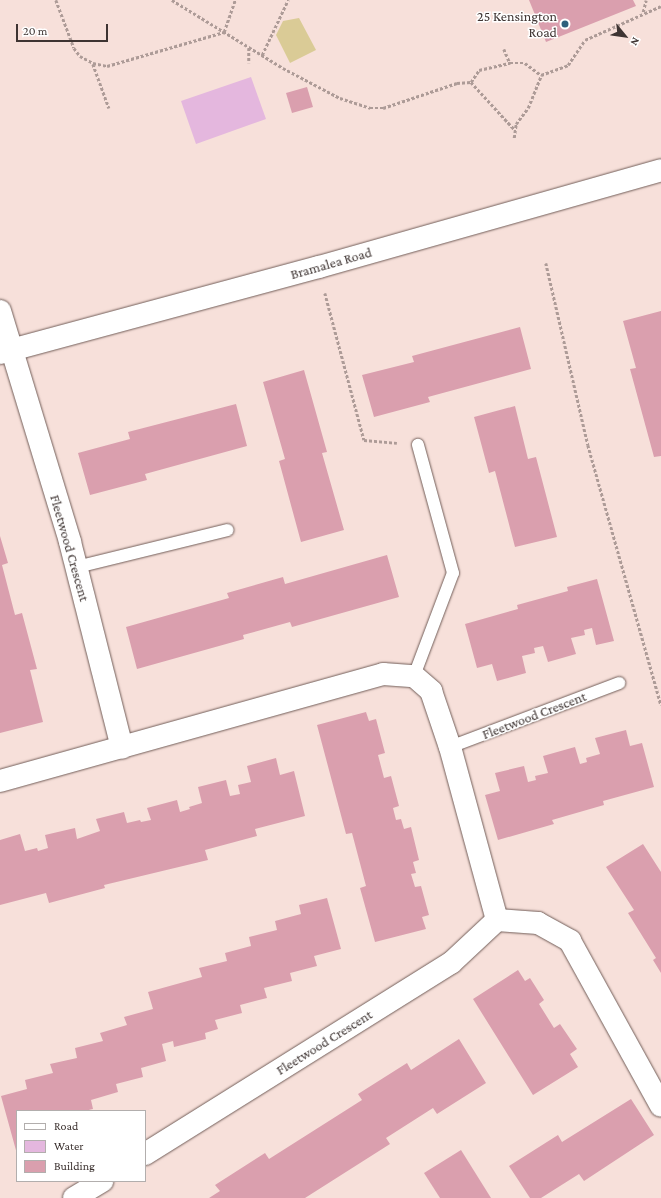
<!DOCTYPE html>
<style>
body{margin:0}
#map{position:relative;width:661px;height:1198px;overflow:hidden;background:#f7e0da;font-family:"Crimson Pro",serif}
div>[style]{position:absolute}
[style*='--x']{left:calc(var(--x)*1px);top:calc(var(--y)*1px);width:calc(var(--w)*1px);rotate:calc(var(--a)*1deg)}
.green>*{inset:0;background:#dacb96}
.water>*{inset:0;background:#e4b7de}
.building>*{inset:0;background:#da9fae}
.path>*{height:2.5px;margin-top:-1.25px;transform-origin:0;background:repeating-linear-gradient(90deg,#ad9b97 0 3px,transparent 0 5px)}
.roads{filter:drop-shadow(0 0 1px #725e59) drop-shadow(0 0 1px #725e59)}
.lane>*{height:12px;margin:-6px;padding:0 6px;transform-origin:6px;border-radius:6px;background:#fff}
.street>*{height:22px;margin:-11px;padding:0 11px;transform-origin:11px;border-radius:11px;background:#fff}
.secondary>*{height:22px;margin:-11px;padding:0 11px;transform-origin:11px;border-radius:11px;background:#fff}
.dots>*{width:11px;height:11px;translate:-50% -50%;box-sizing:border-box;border:2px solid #fff;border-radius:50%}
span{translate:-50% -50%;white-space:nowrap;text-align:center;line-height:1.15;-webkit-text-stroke:3px #fff;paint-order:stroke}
.poi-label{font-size:14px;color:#3e3432}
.right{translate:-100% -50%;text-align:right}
.street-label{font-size:14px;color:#3e3432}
.legend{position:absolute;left:16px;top:1110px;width:130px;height:72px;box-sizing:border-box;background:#fff;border:1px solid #b2aead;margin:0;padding:5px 7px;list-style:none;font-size:12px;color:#3e3432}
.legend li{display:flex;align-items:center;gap:8px;height:20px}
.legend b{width:20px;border:1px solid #b2aead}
.north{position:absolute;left:605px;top:16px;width:40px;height:40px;-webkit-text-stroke:3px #fff;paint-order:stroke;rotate:119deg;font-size:11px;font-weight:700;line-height:16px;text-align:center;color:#3e3432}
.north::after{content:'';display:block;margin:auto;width:14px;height:18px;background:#3e3432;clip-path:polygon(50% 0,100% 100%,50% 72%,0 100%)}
.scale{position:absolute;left:16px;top:24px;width:92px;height:18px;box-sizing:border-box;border:2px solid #3e3432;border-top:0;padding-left:5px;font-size:12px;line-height:14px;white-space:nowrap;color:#3e3432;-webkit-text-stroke:3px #fff;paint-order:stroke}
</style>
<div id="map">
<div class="green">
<i style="clip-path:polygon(299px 18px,316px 50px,290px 63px,276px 35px,283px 21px)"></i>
</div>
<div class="water">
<i style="clip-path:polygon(251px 77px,266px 119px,196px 144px,181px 101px)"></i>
</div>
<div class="building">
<i style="clip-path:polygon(529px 0,633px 0,636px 6px,546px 42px)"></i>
<i style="clip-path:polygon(307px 87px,313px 107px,292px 113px,286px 93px)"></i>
<i style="clip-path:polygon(661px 311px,661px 456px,654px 457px,630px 369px,636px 368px,623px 321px)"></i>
<i style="clip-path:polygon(520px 327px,531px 369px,428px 397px,430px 402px,374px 417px,362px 375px,414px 362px,412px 356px)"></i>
<i style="clip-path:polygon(304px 370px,327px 452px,322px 453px,344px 530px,301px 542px,279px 461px,285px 459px,263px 382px)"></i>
<i style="clip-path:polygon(236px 404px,247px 446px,145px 474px,147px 480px,90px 495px,78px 453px,130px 439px,128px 432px)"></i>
<i style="clip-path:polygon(515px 406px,528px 459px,536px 457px,557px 537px,515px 547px,495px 471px,489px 473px,474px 417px)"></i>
<i style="clip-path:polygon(0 536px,8px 563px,2px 565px,15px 615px,22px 613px,37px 669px,30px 670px,43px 722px,0 733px)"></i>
<i style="clip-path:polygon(387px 555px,399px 597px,292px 627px,290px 622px,243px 635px,244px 639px,137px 669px,126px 627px,229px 598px,227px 593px,283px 577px,285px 584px)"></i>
<i style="clip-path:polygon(597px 579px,614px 641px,596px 645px,592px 628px,584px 630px,585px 635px,571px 638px,576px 654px,548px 662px,543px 646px,534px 648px,535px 653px,522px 656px,526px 673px,497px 681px,492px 664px,477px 668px,465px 624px,518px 609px,517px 605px,568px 591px,567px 587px)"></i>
<i style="clip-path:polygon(366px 712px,369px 721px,376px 719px,385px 753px,378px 755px,384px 778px,391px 776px,399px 806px,393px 808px,396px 820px,401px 819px,404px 829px,411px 827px,419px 860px,413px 862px,416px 873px,411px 874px,415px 887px,421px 886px,429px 915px,422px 917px,426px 929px,375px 942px,360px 888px,366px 886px,352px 833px,346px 834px,317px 725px)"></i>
<i style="clip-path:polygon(626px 730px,630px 746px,642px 743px,654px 787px,603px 801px,604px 805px,552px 820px,554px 824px,498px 840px,485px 795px,500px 791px,495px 773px,524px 766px,528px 782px,536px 780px,535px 776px,548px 773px,543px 756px,575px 747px,580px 764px,587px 762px,586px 758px,600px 754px,595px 738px)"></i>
<i style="clip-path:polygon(276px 758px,280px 775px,294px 771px,305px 816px,255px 829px,257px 836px,205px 850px,208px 860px,104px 885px,105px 888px,49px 903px,46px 893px,0 905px,0 840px,20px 834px,25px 851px,37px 848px,38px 851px,48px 848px,45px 835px,75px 828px,77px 839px,100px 831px,96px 819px,124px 812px,127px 823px,140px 820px,141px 822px,151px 820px,147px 808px,177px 800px,180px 812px,190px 809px,189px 807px,202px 803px,198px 787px,226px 780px,230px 796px,240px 794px,238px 785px,251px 782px,247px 766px)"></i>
<i style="clip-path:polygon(643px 844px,661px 872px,661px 973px,653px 960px,656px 958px,628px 913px,634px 910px,606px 867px)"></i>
<i style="clip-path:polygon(327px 898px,341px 949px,314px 956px,317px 966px,290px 973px,292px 981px,264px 988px,267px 998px,240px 1005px,242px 1013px,215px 1020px,218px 1029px,205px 1033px,206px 1039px,174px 1047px,173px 1041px,162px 1044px,166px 1061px,141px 1068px,143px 1077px,116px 1084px,118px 1092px,91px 1100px,93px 1109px,84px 1111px,17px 1111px,17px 1154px,1px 1096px,27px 1089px,25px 1080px,53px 1073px,50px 1064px,77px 1058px,75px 1048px,103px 1041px,100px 1033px,127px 1025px,124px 1017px,153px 1009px,148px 992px,202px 977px,199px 968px,227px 961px,225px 953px,251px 946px,249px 937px,277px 930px,275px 921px,301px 914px,299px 905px)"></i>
<i style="clip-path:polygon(518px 970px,525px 981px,530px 978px,544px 1000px,539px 1004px,554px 1028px,560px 1024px,577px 1049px,570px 1054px,578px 1067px,533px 1095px,473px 999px)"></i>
<i style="clip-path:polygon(459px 1039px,486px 1083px,437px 1114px,433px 1108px,386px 1138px,390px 1144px,305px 1198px,209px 1198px,220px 1191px,215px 1185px,265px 1153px,269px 1159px,362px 1100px,358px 1094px,407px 1063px,411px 1070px)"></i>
<i style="clip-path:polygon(631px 1099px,654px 1135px,584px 1181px,579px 1174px,541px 1198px,530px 1198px,509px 1166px,558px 1135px,562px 1142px)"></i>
<i style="clip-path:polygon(461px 1150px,491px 1198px,440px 1198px,424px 1173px)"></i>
</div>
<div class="path">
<i style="--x:56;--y:0;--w:51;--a:69.4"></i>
<i style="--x:74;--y:48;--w:10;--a:53"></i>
<i style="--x:80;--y:56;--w:15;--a:28"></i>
<i style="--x:93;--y:63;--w:14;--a:12"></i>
<i style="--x:107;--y:66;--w:122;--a:-16.2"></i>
<i style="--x:224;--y:32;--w:34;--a:-71"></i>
<i style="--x:172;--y:0;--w:130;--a:31.5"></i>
<i style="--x:283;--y:68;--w:64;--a:27.8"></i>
<i style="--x:340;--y:98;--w:32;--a:18"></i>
<i style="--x:370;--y:108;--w:13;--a:0"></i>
<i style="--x:383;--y:108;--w:78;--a:-18.7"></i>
<i style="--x:457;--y:83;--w:14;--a:-4"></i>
<i style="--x:471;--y:82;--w:14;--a:-56"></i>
<i style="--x:479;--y:70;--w:32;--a:-13"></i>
<i style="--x:643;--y:12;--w:12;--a:-76"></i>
<i style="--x:249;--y:48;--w:15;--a:90"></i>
<i style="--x:504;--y:49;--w:15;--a:67"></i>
<i style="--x:510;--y:63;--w:15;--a:0"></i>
<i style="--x:525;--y:63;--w:20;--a:37"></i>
<i style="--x:262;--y:55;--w:61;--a:-64.7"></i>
<i style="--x:93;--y:64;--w:47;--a:70"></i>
<i style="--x:471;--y:82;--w:65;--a:47.5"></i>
<i style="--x:514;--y:138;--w:14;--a:-82"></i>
<i style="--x:516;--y:124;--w:20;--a:-53"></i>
<i style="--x:528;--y:108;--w:35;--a:-68"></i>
<i style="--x:541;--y:75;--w:29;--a:-20"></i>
<i style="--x:568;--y:65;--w:30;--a:-56"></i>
<i style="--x:585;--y:40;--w:83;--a:-24.1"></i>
<i style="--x:546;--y:263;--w:187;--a:77"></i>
<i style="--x:588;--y:445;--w:270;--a:74.3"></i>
<i style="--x:325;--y:293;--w:152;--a:75.1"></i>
<i style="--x:364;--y:440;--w:33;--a:5"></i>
</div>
<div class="roads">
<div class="lane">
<i style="--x:77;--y:567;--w:155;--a:-13.8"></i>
<i style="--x:414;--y:676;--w:110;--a:-69.3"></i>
<i style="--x:453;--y:573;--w:133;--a:-105.3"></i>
<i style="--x:450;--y:747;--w:181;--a:-20.7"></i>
</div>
<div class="street">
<i style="--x:0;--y:311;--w:241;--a:73.1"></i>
<i style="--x:70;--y:542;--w:212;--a:75.8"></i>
<i style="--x:0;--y:781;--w:398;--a:-15.6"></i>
<i style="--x:383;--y:674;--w:31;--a:4"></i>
<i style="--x:414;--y:676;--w:23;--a:41"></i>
<i style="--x:431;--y:691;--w:59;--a:71.3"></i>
<i style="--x:450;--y:747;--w:179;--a:74.8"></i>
<i style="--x:145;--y:1154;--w:361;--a:-32"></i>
<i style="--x:451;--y:963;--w:63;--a:-43.1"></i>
<i style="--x:497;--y:920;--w:41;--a:4.2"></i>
<i style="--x:538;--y:923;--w:37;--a:29"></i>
<i style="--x:570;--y:941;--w:188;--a:61.1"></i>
<i style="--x:74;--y:1198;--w:33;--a:-31"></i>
</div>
<div class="secondary">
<i style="--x:0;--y:353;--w:330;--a:-15.1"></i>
<i style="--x:319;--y:267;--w:355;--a:-15.8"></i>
</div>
</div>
<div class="dots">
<i style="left:565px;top:24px;background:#2d5f7c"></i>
</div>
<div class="poi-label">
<span class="right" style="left:557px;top:24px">25 Kensington<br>Road</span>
</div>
<div class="street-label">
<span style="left:331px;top:263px;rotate:-16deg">Bramalea Road</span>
<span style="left:70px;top:548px;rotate:74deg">Fleetwood Crescent</span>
<span style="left:534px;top:715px;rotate:-21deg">Fleetwood Crescent</span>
<span style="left:324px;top:1042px;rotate:-32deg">Fleetwood Crescent</span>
</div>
<ul class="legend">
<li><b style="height:5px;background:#fff"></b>Road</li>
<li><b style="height:11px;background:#e4b7de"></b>Water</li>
<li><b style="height:11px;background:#da9fae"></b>Building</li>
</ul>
<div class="north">N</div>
<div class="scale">20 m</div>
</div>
